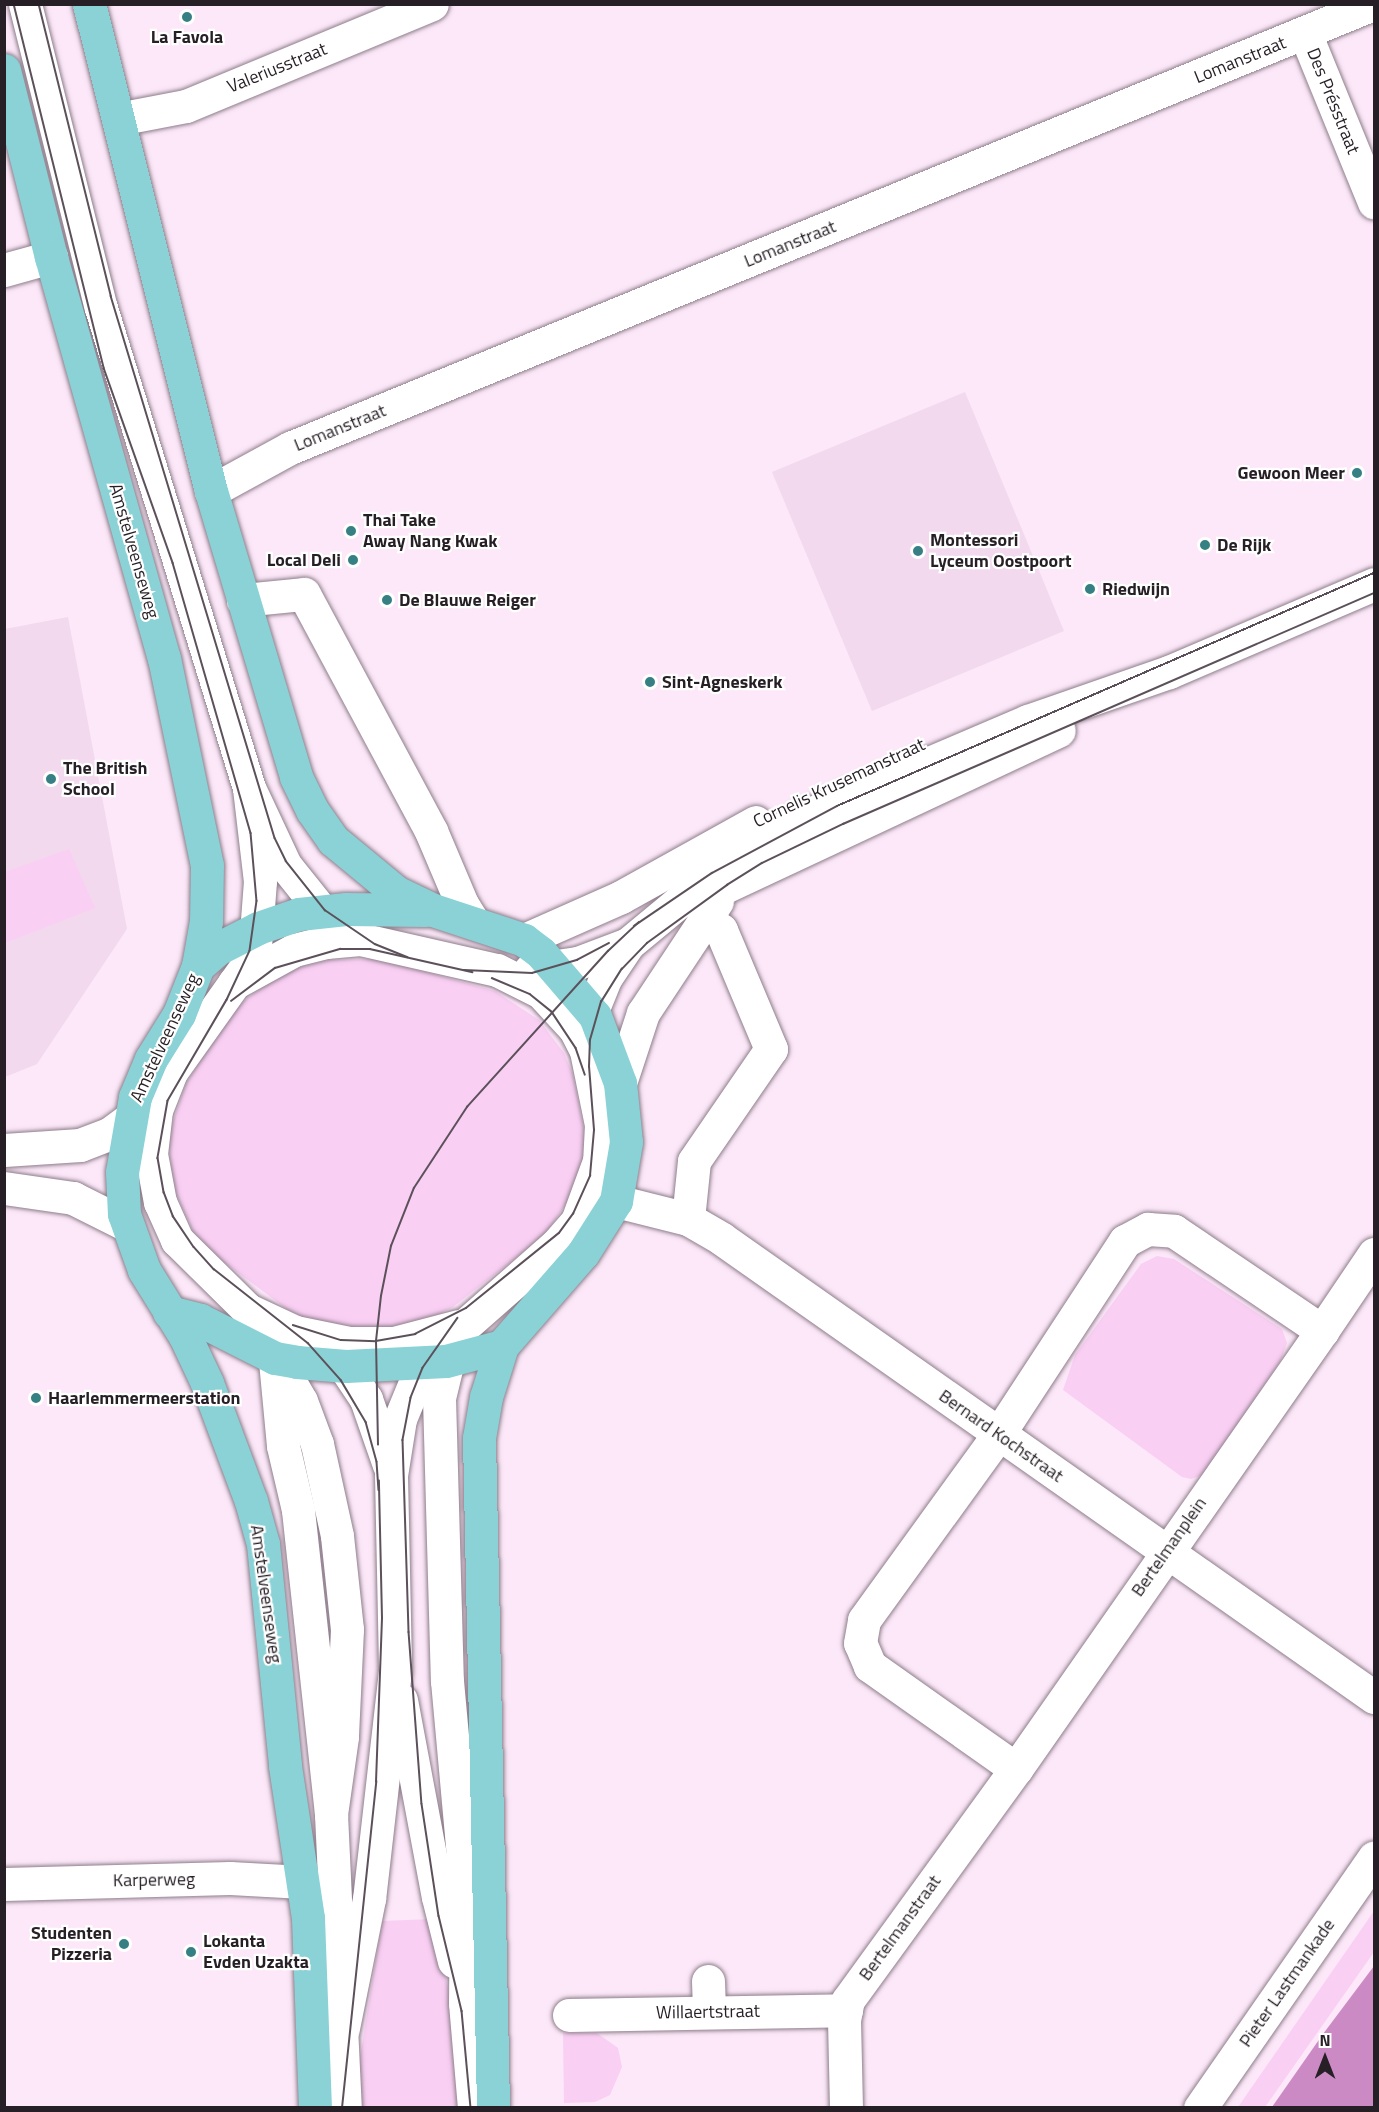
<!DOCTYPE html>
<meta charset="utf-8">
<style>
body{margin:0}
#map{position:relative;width:1379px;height:2112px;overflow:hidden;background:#fce8f8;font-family:"Titillium Web",sans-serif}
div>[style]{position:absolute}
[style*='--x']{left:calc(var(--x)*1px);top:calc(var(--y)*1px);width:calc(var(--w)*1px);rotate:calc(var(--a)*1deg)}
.built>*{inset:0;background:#f2d9ee}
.green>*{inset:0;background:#f9cff3}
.water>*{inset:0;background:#cc8ac4}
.roads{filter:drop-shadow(0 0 2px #8e7d8b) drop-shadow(0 0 2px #8e7d8b)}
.minor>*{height:33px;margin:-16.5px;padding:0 16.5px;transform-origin:16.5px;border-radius:16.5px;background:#fff}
.major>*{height:33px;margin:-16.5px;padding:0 16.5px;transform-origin:16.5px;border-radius:16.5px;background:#8ad2d6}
.tram>*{height:1.5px;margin:-0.75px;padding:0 0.75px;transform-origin:0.75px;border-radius:0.75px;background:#5c515a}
.dots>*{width:16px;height:16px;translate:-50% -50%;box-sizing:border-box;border:3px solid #fff;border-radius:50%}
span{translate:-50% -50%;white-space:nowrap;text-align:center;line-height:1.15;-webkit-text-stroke:4.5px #fff;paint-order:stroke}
.poi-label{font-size:18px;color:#261f25;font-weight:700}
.right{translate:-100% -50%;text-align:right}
.left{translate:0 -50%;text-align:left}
.street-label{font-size:18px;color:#261f25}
.frame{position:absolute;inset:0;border:6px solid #261f25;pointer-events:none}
.north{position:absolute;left:1295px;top:2028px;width:60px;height:60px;-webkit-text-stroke:4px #fff;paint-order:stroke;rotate:0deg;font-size:16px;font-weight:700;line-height:24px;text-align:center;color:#261f25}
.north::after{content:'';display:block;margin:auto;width:21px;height:27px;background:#261f25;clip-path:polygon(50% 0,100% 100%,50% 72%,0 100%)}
</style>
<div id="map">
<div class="built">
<i style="clip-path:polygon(965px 392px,1064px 631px,872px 711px,772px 472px)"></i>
<i style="clip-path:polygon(68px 617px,127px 929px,37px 1064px,5px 1077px,5px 629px)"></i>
</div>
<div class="green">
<i style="clip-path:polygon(69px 849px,95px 908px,5px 943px,5px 872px)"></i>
<i style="clip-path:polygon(378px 959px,495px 991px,539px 1020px,564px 1053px,573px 1075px,585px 1135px,584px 1162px,575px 1190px,545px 1235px,453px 1307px,422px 1322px,358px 1332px,296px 1316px,209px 1251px,194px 1233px,173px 1187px,168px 1136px,186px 1084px,225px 1021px,245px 1000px,276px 977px,303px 966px,329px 960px)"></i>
<i style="clip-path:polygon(1157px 1256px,1174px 1259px,1282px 1329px,1287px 1343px,1280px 1362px,1203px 1475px,1191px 1479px,1182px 1477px,1063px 1390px,1075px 1355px,1141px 1264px)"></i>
<i style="clip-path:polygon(1374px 1911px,1374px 1952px,1265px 2107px,1238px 2107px)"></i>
<i style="clip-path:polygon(433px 1919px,456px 2025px,462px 2107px,359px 2108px,359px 2064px,382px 1921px)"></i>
<i style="clip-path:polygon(563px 2033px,597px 2033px,618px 2048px,622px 2067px,610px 2095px,595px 2102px,564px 2103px)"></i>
</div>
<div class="water">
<i style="clip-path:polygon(1374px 1966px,1374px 2107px,1272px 2107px,1323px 2034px)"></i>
</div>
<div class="roads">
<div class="minor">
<i style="--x:25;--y:4;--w:313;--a:76"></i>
<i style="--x:101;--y:308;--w:502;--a:72.86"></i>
<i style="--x:249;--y:788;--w:85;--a:64.9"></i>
<i style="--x:285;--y:865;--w:58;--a:51.3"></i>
<i style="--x:321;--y:910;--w:26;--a:40"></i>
<i style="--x:1305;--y:33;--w:183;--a:67.8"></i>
<i style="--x:118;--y:119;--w:69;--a:-10.8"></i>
<i style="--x:186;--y:106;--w:266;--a:-22.5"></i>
<i style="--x:4;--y:270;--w:49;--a:-15.5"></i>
<i style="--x:211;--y:491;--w:90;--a:-28.6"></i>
<i style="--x:290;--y:448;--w:1170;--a:-22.29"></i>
<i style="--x:243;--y:600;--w:61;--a:-5.6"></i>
<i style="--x:304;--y:594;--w:269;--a:61.8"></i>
<i style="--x:431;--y:831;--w:79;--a:67"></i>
<i style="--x:462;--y:904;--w:22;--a:58"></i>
<i style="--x:249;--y:788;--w:94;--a:83.3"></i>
<i style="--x:260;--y:881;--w:65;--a:94.4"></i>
<i style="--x:255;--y:946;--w:21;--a:113"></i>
<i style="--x:247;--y:965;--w:131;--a:125.4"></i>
<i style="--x:171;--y:1072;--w:41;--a:111.5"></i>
<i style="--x:156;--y:1110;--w:44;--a:96.5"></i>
<i style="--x:151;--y:1154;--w:49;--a:79.4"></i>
<i style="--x:160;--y:1202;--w:42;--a:65.9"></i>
<i style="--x:177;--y:1240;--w:100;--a:44.6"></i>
<i style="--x:248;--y:1310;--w:105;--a:59.8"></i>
<i style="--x:301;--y:1401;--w:46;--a:69.6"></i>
<i style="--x:317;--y:1444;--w:94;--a:77.7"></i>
<i style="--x:337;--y:1536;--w:94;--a:83.9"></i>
<i style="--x:347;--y:1629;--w:108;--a:92.7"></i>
<i style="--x:342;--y:1737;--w:78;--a:98.1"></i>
<i style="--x:701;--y:898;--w:395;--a:-25.1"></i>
<i style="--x:524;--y:940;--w:106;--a:-23.9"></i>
<i style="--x:621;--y:897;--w:154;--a:-29.1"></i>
<i style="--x:530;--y:970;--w:49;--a:-8.3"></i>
<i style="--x:578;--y:963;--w:53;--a:-20.8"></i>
<i style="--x:628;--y:944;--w:136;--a:-39.6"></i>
<i style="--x:733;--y:857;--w:88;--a:-29.2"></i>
<i style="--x:810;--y:814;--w:237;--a:-23.1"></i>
<i style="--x:1028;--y:721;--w:149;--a:-19.2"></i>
<i style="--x:1169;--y:672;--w:223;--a:-23.2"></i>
<i style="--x:234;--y:983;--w:68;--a:-28.8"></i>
<i style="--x:294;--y:950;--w:33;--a:-14"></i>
<i style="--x:326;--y:942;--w:34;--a:-5"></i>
<i style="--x:360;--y:939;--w:140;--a:12.8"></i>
<i style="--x:497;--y:970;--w:49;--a:26.6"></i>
<i style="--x:541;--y:992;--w:50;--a:47.4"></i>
<i style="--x:575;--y:1029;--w:25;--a:63"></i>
<i style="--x:586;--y:1051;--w:76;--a:78.5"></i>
<i style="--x:601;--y:1125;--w:36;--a:93"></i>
<i style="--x:599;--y:1161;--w:64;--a:110.1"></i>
<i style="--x:577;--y:1221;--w:32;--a:131"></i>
<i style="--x:556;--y:1245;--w:159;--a:138.6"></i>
<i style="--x:437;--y:1350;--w:37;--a:125"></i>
<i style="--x:416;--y:1380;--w:42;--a:112.3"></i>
<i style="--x:400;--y:1419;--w:57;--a:99.1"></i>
<i style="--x:391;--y:1475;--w:196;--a:88.8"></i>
<i style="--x:395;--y:1671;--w:229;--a:96.5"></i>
<i style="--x:369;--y:1899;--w:132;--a:101.4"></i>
<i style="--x:587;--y:1037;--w:26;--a:-79"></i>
<i style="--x:592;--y:1011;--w:37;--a:-68"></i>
<i style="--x:606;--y:977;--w:40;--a:-56"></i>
<i style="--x:620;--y:1083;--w:74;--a:-71.8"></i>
<i style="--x:643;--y:1013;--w:134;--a:-56.5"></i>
<i style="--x:4;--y:1150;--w:76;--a:-3.8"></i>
<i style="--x:80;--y:1145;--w:31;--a:-21"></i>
<i style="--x:109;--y:1134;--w:26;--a:-36"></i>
<i style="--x:4;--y:1188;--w:70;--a:8.2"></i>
<i style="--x:73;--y:1198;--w:58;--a:26.6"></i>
<i style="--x:616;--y:1201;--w:74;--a:14"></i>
<i style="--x:688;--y:1219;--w:39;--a:30"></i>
<i style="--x:722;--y:1239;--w:797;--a:35.09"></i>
<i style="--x:688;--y:1219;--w:58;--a:-84.1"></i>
<i style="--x:694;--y:1161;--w:136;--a:-55.5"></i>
<i style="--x:771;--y:1049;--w:129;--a:-112.8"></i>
<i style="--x:721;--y:930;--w:21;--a:-145"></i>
<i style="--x:1148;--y:1229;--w:26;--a:4"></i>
<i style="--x:1174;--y:1231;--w:179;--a:34"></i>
<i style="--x:1322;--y:1331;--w:534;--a:124.94"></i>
<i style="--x:1016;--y:1769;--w:179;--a:-144.8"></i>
<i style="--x:870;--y:1666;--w:25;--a:-113"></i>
<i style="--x:860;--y:1643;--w:23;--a:-80"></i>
<i style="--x:864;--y:1620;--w:228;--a:-54.1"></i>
<i style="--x:998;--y:1435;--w:232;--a:-56.8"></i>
<i style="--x:1125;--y:1241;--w:26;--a:-28"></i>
<i style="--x:248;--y:1310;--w:52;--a:25.1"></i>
<i style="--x:295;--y:1332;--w:55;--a:11.5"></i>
<i style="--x:349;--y:1343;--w:45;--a:0"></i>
<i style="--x:394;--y:1343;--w:67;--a:-14.7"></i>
<i style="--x:1322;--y:1331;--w:93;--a:-56"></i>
<i style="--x:453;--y:1340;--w:60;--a:103.6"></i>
<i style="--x:439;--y:1398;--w:283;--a:88.4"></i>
<i style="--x:447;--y:1681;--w:209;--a:84.8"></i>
<i style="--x:466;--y:1889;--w:114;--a:90.5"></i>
<i style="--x:465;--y:2003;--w:105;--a:85.1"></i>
<i style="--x:330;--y:1345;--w:65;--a:56.3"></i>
<i style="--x:366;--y:1399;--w:70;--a:70.8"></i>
<i style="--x:275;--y:1361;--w:85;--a:84.6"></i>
<i style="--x:283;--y:1446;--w:66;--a:76.8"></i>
<i style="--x:298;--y:1510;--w:306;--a:83.8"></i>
<i style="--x:331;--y:1814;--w:294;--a:87.3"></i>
<i style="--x:401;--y:1700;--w:200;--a:79.4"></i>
<i style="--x:438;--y:1897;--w:66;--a:76"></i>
<i style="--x:4;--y:1884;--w:226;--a:-1.5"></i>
<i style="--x:230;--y:1878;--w:73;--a:3.1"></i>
<i style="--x:708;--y:1981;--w:30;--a:88"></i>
<i style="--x:569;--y:2015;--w:277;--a:-1"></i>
<i style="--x:846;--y:2108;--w:88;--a:-91.3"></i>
<i style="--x:844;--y:2020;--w:20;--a:-79"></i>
<i style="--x:848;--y:2000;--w:286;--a:-54"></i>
<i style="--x:1200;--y:2108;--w:305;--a:-55.2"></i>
</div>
<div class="major">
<i style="--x:89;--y:4;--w:502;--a:75.94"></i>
<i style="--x:211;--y:491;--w:298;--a:73.4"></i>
<i style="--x:296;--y:777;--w:37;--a:64"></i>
<i style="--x:312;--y:810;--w:37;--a:55"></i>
<i style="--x:333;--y:840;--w:82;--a:39.5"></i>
<i style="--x:396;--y:892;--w:41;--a:25.9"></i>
<i style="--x:433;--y:910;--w:96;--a:18.2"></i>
<i style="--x:524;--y:940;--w:21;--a:37"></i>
<i style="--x:541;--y:953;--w:83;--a:49.4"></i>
<i style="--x:595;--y:1016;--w:72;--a:69.5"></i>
<i style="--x:620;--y:1083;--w:59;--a:84.2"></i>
<i style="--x:626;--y:1142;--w:60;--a:99.6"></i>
<i style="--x:616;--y:1201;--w:62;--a:122.4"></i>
<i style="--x:583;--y:1253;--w:123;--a:131.1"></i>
<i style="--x:502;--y:1346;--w:53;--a:107.4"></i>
<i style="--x:486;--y:1397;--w:42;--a:99.7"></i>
<i style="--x:479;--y:1438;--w:670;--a:88.8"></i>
<i style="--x:4;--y:70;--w:193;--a:75.9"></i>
<i style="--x:51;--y:257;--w:417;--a:74.3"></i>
<i style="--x:164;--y:658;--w:211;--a:78.3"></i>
<i style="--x:207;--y:865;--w:56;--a:91"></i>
<i style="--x:206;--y:921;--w:46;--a:100.1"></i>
<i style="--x:198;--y:966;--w:52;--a:111.6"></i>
<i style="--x:179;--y:1014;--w:53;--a:121.9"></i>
<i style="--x:151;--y:1059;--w:41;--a:112.8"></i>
<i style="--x:135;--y:1097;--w:76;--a:99.8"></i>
<i style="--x:122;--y:1172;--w:42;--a:87.3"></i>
<i style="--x:124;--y:1214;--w:59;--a:70.3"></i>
<i style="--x:144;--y:1270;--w:78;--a:58.2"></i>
<i style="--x:185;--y:1336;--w:52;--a:64.9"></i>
<i style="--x:207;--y:1383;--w:126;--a:69.6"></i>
<i style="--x:251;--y:1501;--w:45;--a:74.4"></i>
<i style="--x:263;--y:1544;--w:223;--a:84.3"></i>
<i style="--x:285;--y:1766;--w:154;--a:81.4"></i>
<i style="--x:308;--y:1918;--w:190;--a:87.9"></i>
<i style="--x:198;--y:966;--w:28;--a:-41"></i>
<i style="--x:219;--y:948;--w:44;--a:-27.1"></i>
<i style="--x:258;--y:928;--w:43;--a:-18.9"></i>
<i style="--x:299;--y:914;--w:47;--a:-6.1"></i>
<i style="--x:346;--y:909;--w:79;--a:0.7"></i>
<i style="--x:169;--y:1312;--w:32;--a:14"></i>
<i style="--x:200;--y:1320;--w:84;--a:26.9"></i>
<i style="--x:275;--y:1358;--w:22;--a:10"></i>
<i style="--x:297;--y:1362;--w:49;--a:4.7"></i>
<i style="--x:346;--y:1366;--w:100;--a:-2.9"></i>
<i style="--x:446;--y:1361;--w:58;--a:-15"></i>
</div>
</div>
<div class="tram">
<i style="--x:14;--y:4;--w:375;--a:76.1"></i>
<i style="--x:104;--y:368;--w:207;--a:70.5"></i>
<i style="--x:173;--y:563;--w:281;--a:73.9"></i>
<i style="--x:251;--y:833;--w:68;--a:85"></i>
<i style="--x:257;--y:901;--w:50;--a:98"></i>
<i style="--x:250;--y:951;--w:54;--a:115.1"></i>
<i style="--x:227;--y:1000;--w:117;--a:120.3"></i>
<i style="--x:168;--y:1101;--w:58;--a:100"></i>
<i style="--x:158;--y:1158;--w:35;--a:80"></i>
<i style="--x:164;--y:1192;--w:26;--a:69"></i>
<i style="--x:173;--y:1216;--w:37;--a:56"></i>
<i style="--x:194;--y:1247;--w:30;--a:48"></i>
<i style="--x:214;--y:1269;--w:120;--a:38.2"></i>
<i style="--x:308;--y:1343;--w:50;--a:48.3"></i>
<i style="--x:341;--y:1380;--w:49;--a:59.2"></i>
<i style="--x:366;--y:1422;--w:41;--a:74.6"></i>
<i style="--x:377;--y:1462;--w:28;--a:86"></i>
<i style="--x:39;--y:4;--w:301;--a:76.1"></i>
<i style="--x:111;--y:296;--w:566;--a:73.17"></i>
<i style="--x:275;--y:838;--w:25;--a:64"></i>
<i style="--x:286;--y:861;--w:63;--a:51.5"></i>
<i style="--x:325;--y:910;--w:60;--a:34.2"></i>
<i style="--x:375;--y:944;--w:35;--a:22"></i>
<i style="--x:634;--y:926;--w:94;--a:-34.2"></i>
<i style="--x:712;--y:873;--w:142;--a:-28.2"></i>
<i style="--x:837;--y:806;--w:585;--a:-23.46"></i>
<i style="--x:464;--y:970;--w:68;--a:2.5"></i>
<i style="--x:532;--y:973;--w:47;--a:-16.1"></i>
<i style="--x:577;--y:960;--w:36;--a:-28"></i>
<i style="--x:492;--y:978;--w:41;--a:22.8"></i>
<i style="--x:530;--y:994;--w:28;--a:39"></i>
<i style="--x:552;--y:1012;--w:43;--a:56.3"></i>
<i style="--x:576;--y:1048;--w:28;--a:71"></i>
<i style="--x:231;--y:1001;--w:55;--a:-36.9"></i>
<i style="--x:275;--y:968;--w:68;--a:-16.3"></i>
<i style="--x:340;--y:949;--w:30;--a:0"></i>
<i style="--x:370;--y:949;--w:105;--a:12.7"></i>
<i style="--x:458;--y:1318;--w:61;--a:125"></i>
<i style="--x:423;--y:1368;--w:32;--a:112"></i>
<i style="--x:411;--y:1398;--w:43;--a:100.8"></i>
<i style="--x:403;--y:1440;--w:192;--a:88.2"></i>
<i style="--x:409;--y:1632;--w:172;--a:85.7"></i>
<i style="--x:422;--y:1804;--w:113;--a:81.4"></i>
<i style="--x:439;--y:1916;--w:98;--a:76.4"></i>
<i style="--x:462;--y:2011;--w:97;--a:84.7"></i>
<i style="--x:293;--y:1325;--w:50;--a:17.4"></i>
<i style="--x:341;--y:1340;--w:35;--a:2"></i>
<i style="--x:376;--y:1341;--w:40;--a:-10"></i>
<i style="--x:415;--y:1334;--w:57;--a:-27"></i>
<i style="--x:466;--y:1308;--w:119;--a:-38.9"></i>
<i style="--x:559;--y:1233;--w:24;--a:-54"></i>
<i style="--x:573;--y:1214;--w:42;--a:-65.9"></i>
<i style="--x:590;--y:1176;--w:46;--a:-85"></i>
<i style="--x:594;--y:1130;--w:63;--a:-94.5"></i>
<i style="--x:589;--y:1067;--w:27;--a:-88"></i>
<i style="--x:590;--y:1040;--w:40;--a:-74"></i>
<i style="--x:601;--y:1002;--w:39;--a:-58"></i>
<i style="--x:622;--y:969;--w:36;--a:-46"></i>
<i style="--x:647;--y:943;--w:99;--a:-35.9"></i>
<i style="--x:727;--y:885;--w:41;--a:-32.2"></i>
<i style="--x:762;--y:863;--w:90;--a:-25.7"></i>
<i style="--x:843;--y:824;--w:579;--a:-23.51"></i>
<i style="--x:378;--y:1445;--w:104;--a:-91.1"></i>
<i style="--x:376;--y:1341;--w:45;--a:-83.7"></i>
<i style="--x:381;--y:1296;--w:51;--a:-78.7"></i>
<i style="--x:391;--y:1246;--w:62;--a:-68.4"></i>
<i style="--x:414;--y:1188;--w:97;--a:-56.8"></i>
<i style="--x:467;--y:1107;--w:210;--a:-47.9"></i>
<i style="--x:608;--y:951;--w:42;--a:-43.1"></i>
<i style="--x:342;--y:2108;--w:328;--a:-84"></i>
<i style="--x:376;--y:1782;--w:164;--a:-87.9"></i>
<i style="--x:382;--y:1618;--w:137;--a:-91.3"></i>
</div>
<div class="dots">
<i style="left:187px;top:17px;background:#367f83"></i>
<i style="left:1357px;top:473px;background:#367f83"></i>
<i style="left:351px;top:531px;background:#367f83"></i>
<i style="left:1205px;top:545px;background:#367f83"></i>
<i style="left:918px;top:551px;background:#367f83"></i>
<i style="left:353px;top:560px;background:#367f83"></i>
<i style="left:1090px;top:589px;background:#367f83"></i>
<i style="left:387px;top:600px;background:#367f83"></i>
<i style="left:650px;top:682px;background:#367f83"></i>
<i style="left:51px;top:779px;background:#367f83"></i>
<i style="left:36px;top:1398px;background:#367f83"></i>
<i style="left:124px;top:1944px;background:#367f83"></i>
<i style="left:191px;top:1952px;background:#367f83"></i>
</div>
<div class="poi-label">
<span style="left:187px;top:37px">La Favola</span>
<span class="right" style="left:1345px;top:473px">Gewoon Meer</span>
<span class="left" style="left:363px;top:531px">Thai Take<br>Away Nang Kwak</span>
<span class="left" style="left:930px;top:551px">Montessori<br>Lyceum Oostpoort</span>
<span class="left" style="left:1217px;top:545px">De Rijk</span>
<span class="right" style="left:341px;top:560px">Local Deli</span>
<span class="left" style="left:1102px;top:589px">Riedwijn</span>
<span class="left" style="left:399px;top:600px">De Blauwe Reiger</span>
<span class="left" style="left:662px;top:682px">Sint-Agneskerk</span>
<span class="left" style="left:63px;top:779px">The British<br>School</span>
<span class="left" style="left:48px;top:1398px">Haarlemmermeerstation</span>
<span class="right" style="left:112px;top:1944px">Studenten<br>Pizzeria</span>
<span class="left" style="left:203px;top:1952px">Lokanta<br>Evden Uzakta</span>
</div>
<div class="street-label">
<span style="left:1240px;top:60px;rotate:-22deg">Lomanstraat</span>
<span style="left:277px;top:68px;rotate:-22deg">Valeriusstraat</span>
<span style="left:1333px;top:101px;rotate:68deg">Des Présstraat</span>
<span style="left:790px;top:244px;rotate:-22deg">Lomanstraat</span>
<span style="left:340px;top:428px;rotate:-22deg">Lomanstraat</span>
<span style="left:134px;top:551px;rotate:74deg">Amstelveenseweg</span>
<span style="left:839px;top:783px;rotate:-25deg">Cornelis Krusemanstraat</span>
<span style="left:165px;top:1038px;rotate:-65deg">Amstelveenseweg</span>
<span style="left:1001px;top:1436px;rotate:35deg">Bernard Kochstraat</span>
<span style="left:1169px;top:1547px;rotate:-55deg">Bertelmanplein</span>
<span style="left:266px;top:1594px;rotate:82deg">Amstelveenseweg</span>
<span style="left:154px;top:1880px;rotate:-1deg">Karperweg</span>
<span style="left:900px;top:1928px;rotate:-54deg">Bertelmanstraat</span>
<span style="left:1287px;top:1983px;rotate:-55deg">Pieter Lastmankade</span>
<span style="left:708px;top:2012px;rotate:-1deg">Willaertstraat</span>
</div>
<div class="frame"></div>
<div class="north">N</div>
</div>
